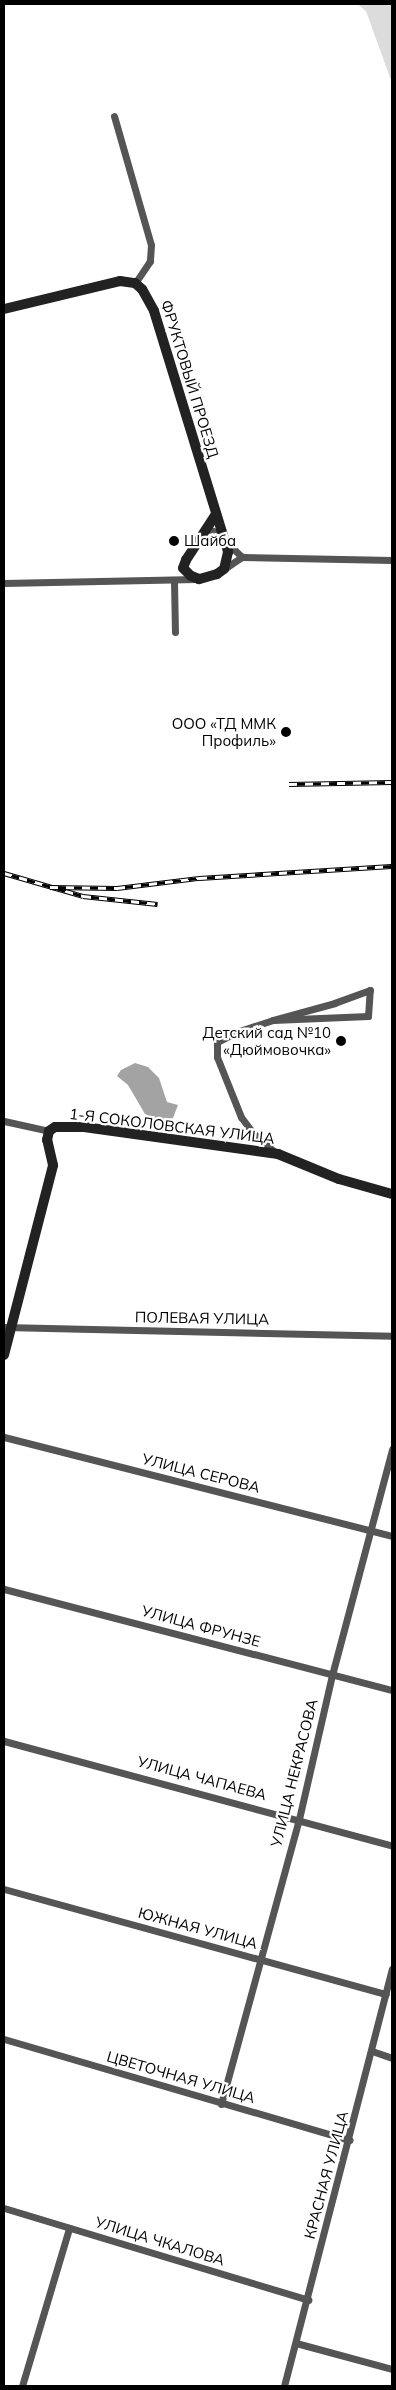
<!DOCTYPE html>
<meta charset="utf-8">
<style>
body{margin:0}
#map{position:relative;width:396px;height:2390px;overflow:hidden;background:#fff;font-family:Mulish,sans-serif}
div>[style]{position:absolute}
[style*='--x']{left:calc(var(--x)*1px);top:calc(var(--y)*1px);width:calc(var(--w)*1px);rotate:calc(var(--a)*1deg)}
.green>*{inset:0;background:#dcdcdc}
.water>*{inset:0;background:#a3a3a3}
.street>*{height:7px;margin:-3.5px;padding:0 3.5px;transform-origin:3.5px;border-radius:3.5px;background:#555}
.secondary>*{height:10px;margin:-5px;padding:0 5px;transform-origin:5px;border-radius:5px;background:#222}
.rail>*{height:4.5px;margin-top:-2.25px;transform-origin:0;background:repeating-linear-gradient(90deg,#fff 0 8px,#000 0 16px);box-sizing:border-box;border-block:1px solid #000}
.dots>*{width:14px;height:14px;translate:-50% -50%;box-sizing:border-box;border:2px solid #fff;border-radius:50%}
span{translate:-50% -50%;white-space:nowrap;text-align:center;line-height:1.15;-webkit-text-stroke:4.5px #fff;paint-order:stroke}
.street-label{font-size:15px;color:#000}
.poi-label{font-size:15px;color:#000}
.left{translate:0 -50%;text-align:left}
.right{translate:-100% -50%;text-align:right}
.frame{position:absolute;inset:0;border:5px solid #000;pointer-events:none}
</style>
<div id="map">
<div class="green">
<i style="clip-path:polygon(357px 4px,392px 4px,392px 83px,366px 11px)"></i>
</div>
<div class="water">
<i style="clip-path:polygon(135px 1063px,148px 1067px,159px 1078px,167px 1102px,178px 1105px,173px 1118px,160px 1121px,145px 1114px,128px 1085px,117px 1076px,121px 1070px)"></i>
</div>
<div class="street">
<i style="--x:114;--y:116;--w:134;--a:74"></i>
<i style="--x:151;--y:245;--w:16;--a:94"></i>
<i style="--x:150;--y:261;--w:27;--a:124"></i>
<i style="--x:205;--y:528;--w:12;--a:20"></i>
<i style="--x:216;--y:532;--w:36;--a:44"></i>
<i style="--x:242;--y:557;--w:150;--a:1.1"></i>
<i style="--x:224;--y:569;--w:22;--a:-34"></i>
<i style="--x:174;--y:581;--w:51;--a:88.9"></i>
<i style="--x:4;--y:583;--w:192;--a:-1.2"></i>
<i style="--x:273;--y:1020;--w:95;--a:-2.4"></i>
<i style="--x:368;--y:1016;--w:26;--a:-86"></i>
<i style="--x:370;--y:990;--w:37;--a:160"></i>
<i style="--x:335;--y:1003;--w:64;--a:164.7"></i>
<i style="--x:273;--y:1020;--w:38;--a:162"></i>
<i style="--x:237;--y:1032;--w:22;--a:153"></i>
<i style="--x:217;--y:1042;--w:15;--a:90"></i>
<i style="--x:217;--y:1057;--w:65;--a:68.2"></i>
<i style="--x:241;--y:1117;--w:21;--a:53"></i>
<i style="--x:254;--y:1134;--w:30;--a:41"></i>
<i style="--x:4;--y:1121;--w:46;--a:12.5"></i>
<i style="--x:4;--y:1327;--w:388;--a:1.3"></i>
<i style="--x:4;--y:1437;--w:400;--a:14.3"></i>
<i style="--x:4;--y:1589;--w:401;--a:14.6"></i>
<i style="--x:4;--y:1741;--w:402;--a:15.1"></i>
<i style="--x:4;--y:1889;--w:396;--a:15.4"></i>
<i style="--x:4;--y:2039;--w:360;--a:16.3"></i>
<i style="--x:372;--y:2051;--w:21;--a:19"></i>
<i style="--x:221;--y:2104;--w:295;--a:-74.7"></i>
<i style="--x:299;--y:1819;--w:148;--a:-77.1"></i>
<i style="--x:332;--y:1675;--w:234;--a:-75.1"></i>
<i style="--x:4;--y:2208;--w:318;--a:16.8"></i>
<i style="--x:296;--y:2343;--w:99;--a:15.2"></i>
<i style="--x:22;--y:2386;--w:165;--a:-73.4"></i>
<i style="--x:284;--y:2386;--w:431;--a:-75.5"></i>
</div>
<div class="secondary">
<i style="--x:4;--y:309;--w:119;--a:-13.6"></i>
<i style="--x:120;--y:281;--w:15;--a:8"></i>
<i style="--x:135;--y:283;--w:9;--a:41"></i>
<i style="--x:142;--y:289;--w:25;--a:61"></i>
<i style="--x:154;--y:311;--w:252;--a:72.9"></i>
<i style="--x:228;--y:552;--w:17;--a:103"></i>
<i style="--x:224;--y:569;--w:9;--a:144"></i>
<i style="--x:217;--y:574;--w:19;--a:164"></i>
<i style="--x:199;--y:579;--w:9;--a:-159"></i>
<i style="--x:191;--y:576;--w:11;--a:-135"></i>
<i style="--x:183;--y:568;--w:9;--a:-69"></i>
<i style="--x:186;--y:560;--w:55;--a:-56.9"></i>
<i style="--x:4;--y:1355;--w:196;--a:-75.5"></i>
<i style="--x:53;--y:1165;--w:26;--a:-103"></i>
<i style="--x:47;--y:1140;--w:9;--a:-77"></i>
<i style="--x:49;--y:1131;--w:7;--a:-34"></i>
<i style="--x:55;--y:1127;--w:29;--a:0"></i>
<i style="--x:84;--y:1127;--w:196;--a:7.9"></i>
<i style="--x:278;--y:1154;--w:66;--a:22.3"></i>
<i style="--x:339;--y:1179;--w:55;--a:15.8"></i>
</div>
<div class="rail">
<i style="--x:289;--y:784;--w:103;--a:-1.1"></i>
<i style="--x:4;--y:873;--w:82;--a:16.2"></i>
<i style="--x:83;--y:896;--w:75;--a:6.1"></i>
<i style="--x:50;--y:887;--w:67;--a:0.9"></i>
<i style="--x:117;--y:888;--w:83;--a:-7"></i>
<i style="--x:199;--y:878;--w:193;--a:-3.6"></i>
</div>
<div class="dots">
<i style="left:174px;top:541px;background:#000"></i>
<i style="left:286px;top:732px;background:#000"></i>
<i style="left:341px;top:1041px;background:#000"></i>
</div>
<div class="street-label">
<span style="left:190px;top:379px;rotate:73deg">ФРУКТОВЫЙ ПРОЕЗД</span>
<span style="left:172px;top:1126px;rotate:7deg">1-Я СОКОЛОВСКАЯ УЛИЦА</span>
<span style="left:202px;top:1318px;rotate:1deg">ПОЛЕВАЯ УЛИЦА</span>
<span style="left:201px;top:1473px;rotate:14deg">УЛИЦА СЕРОВА</span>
<span style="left:201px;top:1626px;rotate:15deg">УЛИЦА ФРУНЗЕ</span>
<span style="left:294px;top:1773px;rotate:-76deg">УЛИЦА НЕКРАСОВА</span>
<span style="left:202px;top:1778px;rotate:15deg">УЛИЦА ЧАПАЕВА</span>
<span style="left:198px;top:1928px;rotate:15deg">ЮЖНАЯ УЛИЦА</span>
<span style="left:181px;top:2077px;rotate:16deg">ЦВЕТОЧНАЯ УЛИЦА</span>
<span style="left:326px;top:2175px;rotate:-75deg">КРАСНАЯ УЛИЦА</span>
<span style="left:160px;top:2241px;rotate:17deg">УЛИЦА ЧКАЛОВА</span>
</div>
<div class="poi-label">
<span class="left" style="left:184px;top:541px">Шайба</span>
<span class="right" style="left:276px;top:732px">ООО «ТД ММК<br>Профиль»</span>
<span class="right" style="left:331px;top:1041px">Детский сад №10<br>«Дюймовочка»</span>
</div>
<div class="frame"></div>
</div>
